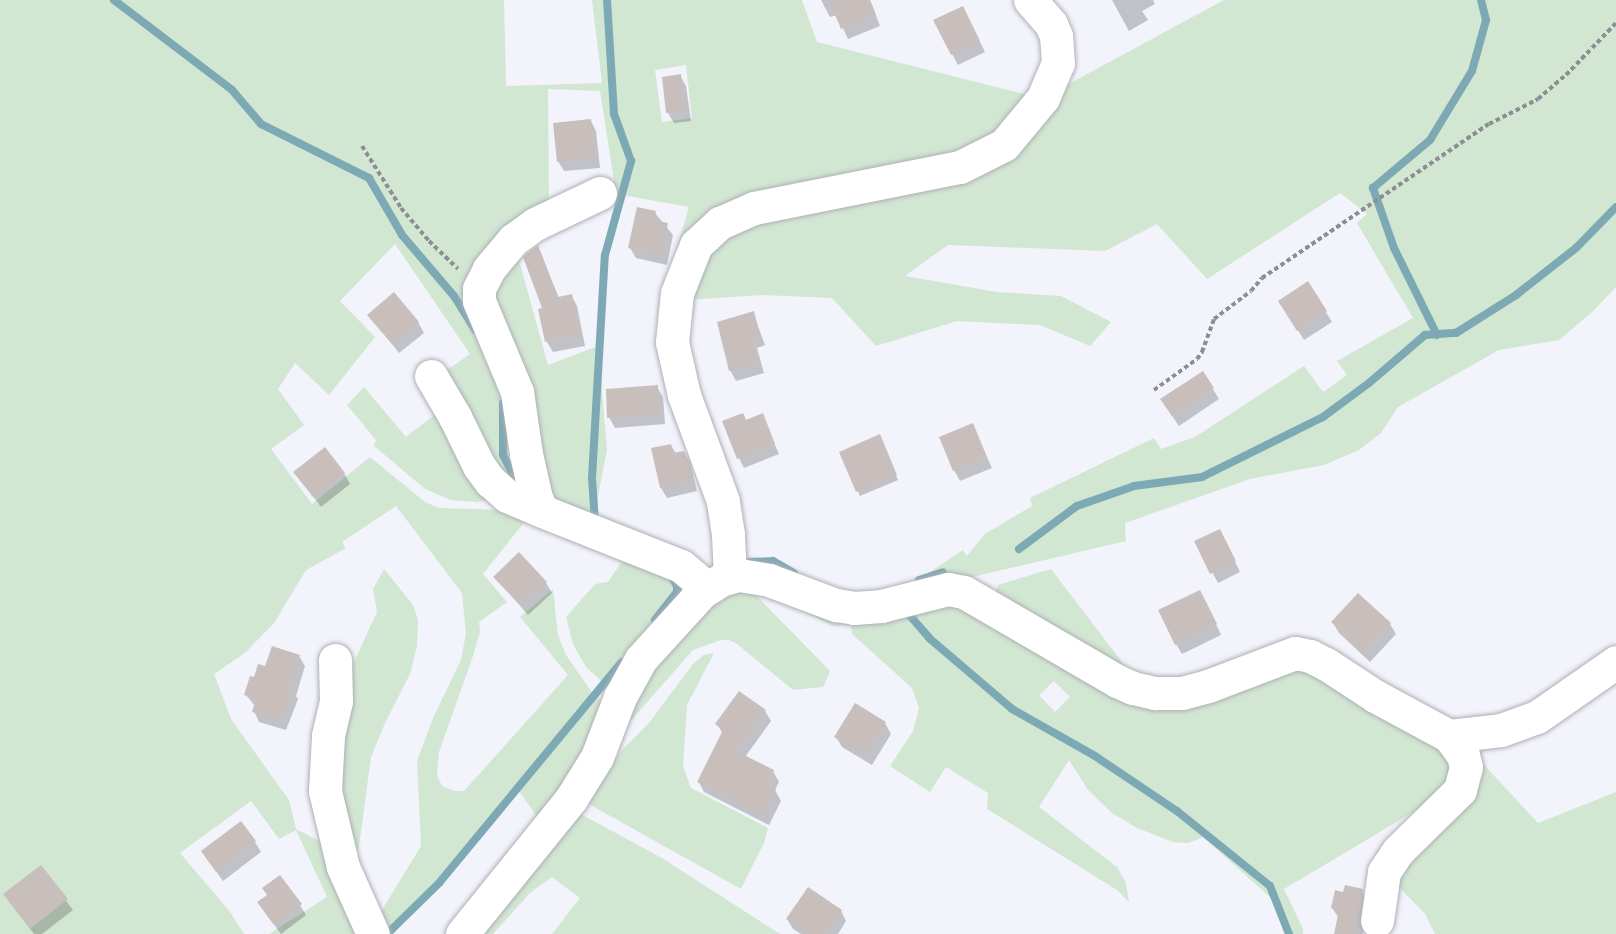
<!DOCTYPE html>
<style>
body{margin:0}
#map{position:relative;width:1616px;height:934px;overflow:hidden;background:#f2f3fb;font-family:Quicksand,sans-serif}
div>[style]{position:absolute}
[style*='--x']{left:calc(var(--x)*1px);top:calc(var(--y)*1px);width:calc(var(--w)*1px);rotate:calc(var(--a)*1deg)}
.green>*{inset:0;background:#d2e7d2}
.shadow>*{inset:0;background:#0003}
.stream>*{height:8px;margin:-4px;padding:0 4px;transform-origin:4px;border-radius:4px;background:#7da9b4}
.building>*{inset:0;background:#c8bfbd}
.path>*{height:4px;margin-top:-2px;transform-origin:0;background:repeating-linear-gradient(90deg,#8d8e94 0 4.5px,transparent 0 7.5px)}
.roads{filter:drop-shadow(0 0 2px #aeafb6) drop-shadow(0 0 2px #aeafb6)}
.minor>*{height:33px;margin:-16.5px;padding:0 16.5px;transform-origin:16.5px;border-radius:16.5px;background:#fff}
span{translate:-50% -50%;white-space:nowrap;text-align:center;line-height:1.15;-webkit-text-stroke:6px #fff;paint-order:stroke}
</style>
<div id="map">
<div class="green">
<i style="clip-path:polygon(evenodd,0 0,504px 0,506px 86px,602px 83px,592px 0,802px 0,817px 42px,1032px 96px,1019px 116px,967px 157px,751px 203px,670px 272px,689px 207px,616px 194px,600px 91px,548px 89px,549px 206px,472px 284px,507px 376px,518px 496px,440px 375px,470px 354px,395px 244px,340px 301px,375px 337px,329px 395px,295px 363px,278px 389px,304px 425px,271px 449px,312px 504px,370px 457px,425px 502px,439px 508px,506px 510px,530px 515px,483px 574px,507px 602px,479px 622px,480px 632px,472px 659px,439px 752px,437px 775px,442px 786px,455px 791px,464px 791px,568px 675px,520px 617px,553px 589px,558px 635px,566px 655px,593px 694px,438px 878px,383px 934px,379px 915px,421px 846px,417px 761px,433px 718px,461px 660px,466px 633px,462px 593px,396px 506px,342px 542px,346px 548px,306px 570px,274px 623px,245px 653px,214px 674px,231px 719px,289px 800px,296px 829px,333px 848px,367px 934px,269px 934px,327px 897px,296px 830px,279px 839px,251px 801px,180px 853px,230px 912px,244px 934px,0 934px,0 0,686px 65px,692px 118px,662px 122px,655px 70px,686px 65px)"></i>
<i style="clip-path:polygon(1224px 0,1616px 0,1616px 287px,1591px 313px,1559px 340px,1499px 350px,1398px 407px,1381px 433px,1359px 450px,1324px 465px,1250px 479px,1125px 523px,1126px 541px,895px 595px,963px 550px,967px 556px,985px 534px,1032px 506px,1030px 498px,1154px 438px,1161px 449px,1195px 437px,1304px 366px,1323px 392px,1347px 375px,1337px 361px,1413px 318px,1357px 223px,1367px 214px,1340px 193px,1207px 279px,1157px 224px,1105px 251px,948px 245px,905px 276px,997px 292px,1061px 296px,1111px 322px,1090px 346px,1040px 325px,957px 321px,876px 346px,832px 298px,762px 295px,684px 300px,693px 267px,732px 225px,949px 176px,1050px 94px)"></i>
<i style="clip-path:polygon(514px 242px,548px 365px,598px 346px,607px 450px,593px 521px,550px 502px,486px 280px)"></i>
<i style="clip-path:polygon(364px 387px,406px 437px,445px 407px,504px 498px,476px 502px,451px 500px,425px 489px,374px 446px,376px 440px,347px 405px)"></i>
<i style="clip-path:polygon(625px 557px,687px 588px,610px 689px,586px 667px,573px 644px,566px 617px,595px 584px,608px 582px)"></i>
<i style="clip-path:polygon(384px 569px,413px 605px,418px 620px,417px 646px,410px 674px,385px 723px,371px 757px,359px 847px,352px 859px,336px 778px,349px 673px,377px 612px,373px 589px)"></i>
<i style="clip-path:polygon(1051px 569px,1135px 679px,995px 593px,998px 585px)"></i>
<i style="clip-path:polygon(746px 585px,830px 671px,823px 687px,793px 690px,737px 644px,729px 640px,721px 640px,693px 650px,620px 733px,631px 697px,693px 616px)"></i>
<i style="clip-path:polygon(evenodd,941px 596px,1119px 690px,1295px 660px,1438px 741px,1458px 773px,1432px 801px,1284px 889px,1303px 929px,1303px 934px,1287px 934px,1289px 927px,1281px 919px,1271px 898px,1203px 837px,1188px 843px,1173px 842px,1137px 828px,1112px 813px,1088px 790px,1069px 760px,1039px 807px,1117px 867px,1126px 883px,1129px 902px,1117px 890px,987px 809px,988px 793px,946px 767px,930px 792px,890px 766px,913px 731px,919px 708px,912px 688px,852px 634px,851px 625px,833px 626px,776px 598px,941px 596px,1054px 681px,1070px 697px,1055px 712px,1039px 695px,1054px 681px)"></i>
<i style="clip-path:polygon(714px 653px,687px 705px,683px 766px,691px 788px,768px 828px,764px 843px,741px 889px,587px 803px,621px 751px,649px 723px,693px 664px,704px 655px)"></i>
<i style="clip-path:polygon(597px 698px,609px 705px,542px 824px,519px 791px)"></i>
<i style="clip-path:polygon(1474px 754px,1538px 823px,1616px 792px,1616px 934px,1435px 934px,1425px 914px,1395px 883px)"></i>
<i style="clip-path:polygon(575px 811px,662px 858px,780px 934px,552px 934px,580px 898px,552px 877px,530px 893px,493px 934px,476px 934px)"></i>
</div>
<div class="shadow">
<i style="clip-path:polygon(821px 0,870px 0,880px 26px,848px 39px,837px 15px,830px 17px)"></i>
<i style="clip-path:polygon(1112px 0,1153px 0,1155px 4px,1142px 11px,1148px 20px,1129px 31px)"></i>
<i style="clip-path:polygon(968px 18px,985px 52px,958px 65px,935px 21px)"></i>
<i style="clip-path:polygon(680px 76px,686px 86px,691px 121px,674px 123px,668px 113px,663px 78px)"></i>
<i style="clip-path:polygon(591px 121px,596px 131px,600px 168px,564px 171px,558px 161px)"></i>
<i style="clip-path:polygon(655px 213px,673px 235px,667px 265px,636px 258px,630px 248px)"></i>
<i style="clip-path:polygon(538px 247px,559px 298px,571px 295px,577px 306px,585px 346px,553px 352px,547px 342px,540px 310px,544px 309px)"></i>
<i style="clip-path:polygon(1308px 283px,1332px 322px,1304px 340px,1286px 311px)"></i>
<i style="clip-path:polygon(753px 313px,765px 345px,757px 348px,764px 373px,736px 381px,730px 370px)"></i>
<i style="clip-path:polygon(369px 315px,418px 322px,424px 333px,399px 353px)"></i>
<i style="clip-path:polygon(1203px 373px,1219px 399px,1179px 426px,1168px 410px)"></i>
<i style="clip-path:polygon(657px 387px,663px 397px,665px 424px,615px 428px,609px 417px)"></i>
<i style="clip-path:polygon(762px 415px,779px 454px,744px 468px,739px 458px,746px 421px)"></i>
<i style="clip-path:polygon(972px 425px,992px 468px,960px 481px,954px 470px)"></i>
<i style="clip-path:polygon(882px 441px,898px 480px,860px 496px,841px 452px)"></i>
<i style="clip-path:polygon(671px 445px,676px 454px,684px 452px,690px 462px,697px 491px,667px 498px,661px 488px)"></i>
<i style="clip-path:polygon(295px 472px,344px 473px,350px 484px,321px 507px)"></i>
<i style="clip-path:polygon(1225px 541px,1240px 572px,1218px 583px,1196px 542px)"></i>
<i style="clip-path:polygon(495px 577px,546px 583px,552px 593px,528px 615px)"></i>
<i style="clip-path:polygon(1206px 602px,1221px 635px,1182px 654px,1176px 644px)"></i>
<i style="clip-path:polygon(1333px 623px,1390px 624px,1396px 634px,1370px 662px,1339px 633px)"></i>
<i style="clip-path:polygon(299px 656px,305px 666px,296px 696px,298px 699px,286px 730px,259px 722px,254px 711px,255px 706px,246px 695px,255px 679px,266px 668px)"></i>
<i style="clip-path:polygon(765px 711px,771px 721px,745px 757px,773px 771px,779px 782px,775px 790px,781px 801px,769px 825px,704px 792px,699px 782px,723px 734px,717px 724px)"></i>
<i style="clip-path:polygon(885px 723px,891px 734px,872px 765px,842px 747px,836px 737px)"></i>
<i style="clip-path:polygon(255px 842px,261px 852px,223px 881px,202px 852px)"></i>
<i style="clip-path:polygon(41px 867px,73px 910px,42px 934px,34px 934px,5px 895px)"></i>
<i style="clip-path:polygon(1362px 891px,1368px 901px,1363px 934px,1335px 934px,1339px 918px,1332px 908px,1345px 894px)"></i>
<i style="clip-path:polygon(300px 905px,306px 915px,281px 934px,265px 912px)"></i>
<i style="clip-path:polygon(841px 911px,846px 921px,838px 934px,801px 934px,793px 929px,787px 919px)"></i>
</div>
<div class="stream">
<i style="--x:114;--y:0;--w:148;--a:37.3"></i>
<i style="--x:232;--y:90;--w:45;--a:49.5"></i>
<i style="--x:261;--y:124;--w:121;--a:26.6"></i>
<i style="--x:369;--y:178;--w:66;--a:59.9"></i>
<i style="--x:402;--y:235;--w:80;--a:49.6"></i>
<i style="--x:454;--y:296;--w:40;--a:58"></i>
<i style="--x:1437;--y:335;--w:97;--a:-116.3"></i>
<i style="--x:1394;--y:248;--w:64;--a:-109.3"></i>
<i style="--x:1373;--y:188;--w:75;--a:-40.1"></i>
<i style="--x:1430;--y:140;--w:81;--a:-58.7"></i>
<i style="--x:1472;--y:71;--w:53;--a:-74.6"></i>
<i style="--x:1486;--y:20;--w:21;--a:-104"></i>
<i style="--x:503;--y:403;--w:52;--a:90"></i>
<i style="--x:503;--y:455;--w:31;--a:63"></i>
<i style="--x:517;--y:483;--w:7;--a:27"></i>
<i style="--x:595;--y:522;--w:44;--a:-93.9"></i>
<i style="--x:592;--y:478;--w:223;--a:-86.7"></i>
<i style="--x:605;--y:255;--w:98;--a:-74.5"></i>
<i style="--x:631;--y:161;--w:50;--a:-109.9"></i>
<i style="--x:614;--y:114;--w:114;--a:-93.5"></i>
<i style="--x:1019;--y:549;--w:72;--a:-36.6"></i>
<i style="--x:1077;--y:506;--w:60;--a:-19.3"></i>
<i style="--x:1134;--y:486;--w:69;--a:-7.5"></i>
<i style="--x:1202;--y:477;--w:135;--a:-26.4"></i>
<i style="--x:1323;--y:417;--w:57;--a:-36.5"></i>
<i style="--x:1369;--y:383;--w:74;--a:-40.6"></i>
<i style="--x:1425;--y:335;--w:31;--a:-4"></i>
<i style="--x:1456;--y:333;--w:71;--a:-32.3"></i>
<i style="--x:1516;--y:295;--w:76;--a:-38.1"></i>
<i style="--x:1576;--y:248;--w:57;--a:-45.7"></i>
<i style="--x:749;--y:562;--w:24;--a:-2"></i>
<i style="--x:773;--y:561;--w:24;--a:30"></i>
<i style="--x:919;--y:580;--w:25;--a:-18"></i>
<i style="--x:905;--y:610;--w:37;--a:49"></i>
<i style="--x:929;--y:638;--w:109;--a:40.5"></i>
<i style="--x:1012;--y:709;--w:95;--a:29.5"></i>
<i style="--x:1095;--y:756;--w:99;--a:33.9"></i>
<i style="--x:1177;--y:811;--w:119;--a:38.9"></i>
<i style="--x:1270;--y:886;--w:52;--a:68.4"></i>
<i style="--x:655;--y:620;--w:36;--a:-52"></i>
<i style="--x:677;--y:592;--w:6;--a:-90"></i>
<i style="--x:677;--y:586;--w:12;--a:-121"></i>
<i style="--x:387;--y:934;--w:73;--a:-44.4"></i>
<i style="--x:439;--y:883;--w:287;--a:-50.4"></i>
</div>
<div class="building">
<i style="clip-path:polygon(829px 0,870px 0,876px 15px,841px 29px)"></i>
<i style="clip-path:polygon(963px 6px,980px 41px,951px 55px,933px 20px)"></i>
<i style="clip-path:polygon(681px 74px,686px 111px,666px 113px,662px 77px)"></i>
<i style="clip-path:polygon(591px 119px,595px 158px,557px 162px,553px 123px)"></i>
<i style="clip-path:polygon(637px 207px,656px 211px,654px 220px,668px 223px,661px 256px,628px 248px)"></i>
<i style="clip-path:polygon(538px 245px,558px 297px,572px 294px,580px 335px,545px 342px,538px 309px,542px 308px,523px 257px)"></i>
<i style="clip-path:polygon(1308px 281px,1327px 311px,1297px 331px,1278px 301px)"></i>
<i style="clip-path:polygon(394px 292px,419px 322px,392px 344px,367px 315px)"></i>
<i style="clip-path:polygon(754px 311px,760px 335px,752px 337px,759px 362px,729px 371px,717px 322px)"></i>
<i style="clip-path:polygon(1203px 371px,1214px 388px,1172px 416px,1160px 399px)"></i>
<i style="clip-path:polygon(658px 385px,660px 414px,607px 418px,606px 389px)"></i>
<i style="clip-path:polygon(743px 413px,746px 420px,763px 413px,775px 444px,737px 459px,722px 421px)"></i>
<i style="clip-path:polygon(973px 423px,987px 457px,953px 471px,939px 437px)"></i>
<i style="clip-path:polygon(880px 434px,897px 475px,856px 492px,839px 452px)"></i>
<i style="clip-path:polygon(671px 444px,673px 453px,684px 451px,693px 481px,660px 488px,651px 448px)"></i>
<i style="clip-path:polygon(325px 447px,345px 473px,314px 498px,293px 472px)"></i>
<i style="clip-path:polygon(1220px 529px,1236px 561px,1210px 574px,1194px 541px)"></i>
<i style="clip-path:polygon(519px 552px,547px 582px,521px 606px,493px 577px)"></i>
<i style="clip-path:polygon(1200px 590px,1217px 624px,1175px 645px,1158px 610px)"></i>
<i style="clip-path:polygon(1358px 593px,1391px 623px,1364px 652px,1331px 622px)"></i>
<i style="clip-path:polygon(272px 646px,300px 655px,290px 687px,293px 688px,280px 720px,252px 712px,256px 699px,244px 695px,250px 676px,254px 677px,258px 664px,265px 666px)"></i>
<i style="clip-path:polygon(739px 691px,766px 710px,736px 751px,774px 770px,767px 785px,776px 790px,763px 816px,697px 782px,723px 730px,715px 724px)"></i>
<i style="clip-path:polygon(855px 703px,886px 722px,866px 756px,834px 737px)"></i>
<i style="clip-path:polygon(241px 821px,256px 841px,216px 872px,201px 851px)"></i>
<i style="clip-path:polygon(41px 865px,68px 899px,30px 929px,3px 894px)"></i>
<i style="clip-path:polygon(280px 875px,302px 904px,274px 925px,257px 902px,267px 895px,262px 888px)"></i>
<i style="clip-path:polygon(1345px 885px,1363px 889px,1356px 934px,1334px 934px,1339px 910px,1331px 908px,1335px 890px,1343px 892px)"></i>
<i style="clip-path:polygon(808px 887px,842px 910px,826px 934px,808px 934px,786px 919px)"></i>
</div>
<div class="path">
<i style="--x:362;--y:146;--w:73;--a:57.8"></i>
<i style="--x:401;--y:208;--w:43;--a:49.7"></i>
<i style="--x:429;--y:241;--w:40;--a:44"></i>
<i style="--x:1154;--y:390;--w:53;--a:-35.8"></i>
<i style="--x:1197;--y:359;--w:9;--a:-54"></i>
<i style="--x:1202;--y:352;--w:35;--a:-70"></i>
<i style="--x:1214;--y:319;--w:46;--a:-37.1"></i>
<i style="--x:1251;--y:291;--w:17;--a:-50"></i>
<i style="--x:1262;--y:278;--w:274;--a:-34.2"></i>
<i style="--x:1489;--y:124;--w:55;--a:-27"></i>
<i style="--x:1538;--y:99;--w:37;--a:-41"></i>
<i style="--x:1566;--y:75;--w:72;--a:-46.1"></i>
</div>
<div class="roads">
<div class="minor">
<i style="--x:600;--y:193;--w:72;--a:154.5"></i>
<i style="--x:535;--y:224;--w:27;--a:144"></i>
<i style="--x:513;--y:240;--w:38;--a:130"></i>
<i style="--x:489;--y:269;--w:22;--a:117"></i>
<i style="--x:479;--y:289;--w:12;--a:90"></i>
<i style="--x:479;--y:301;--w:99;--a:67.3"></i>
<i style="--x:517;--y:392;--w:63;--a:81.7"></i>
<i style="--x:526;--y:454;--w:45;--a:77.2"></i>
<i style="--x:536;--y:498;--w:14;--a:65"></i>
<i style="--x:542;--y:511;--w:149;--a:21.6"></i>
<i style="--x:681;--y:566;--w:34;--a:40"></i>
<i style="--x:431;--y:376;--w:48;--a:59.7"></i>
<i style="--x:455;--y:417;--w:55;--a:63.9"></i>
<i style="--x:479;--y:466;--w:19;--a:54"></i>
<i style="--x:490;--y:481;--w:23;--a:41"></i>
<i style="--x:507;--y:496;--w:38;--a:23"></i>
<i style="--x:730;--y:577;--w:43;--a:-92.7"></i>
<i style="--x:728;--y:534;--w:33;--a:-99"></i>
<i style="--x:723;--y:501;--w:113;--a:-110.2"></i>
<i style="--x:684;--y:395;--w:54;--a:-102.8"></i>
<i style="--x:672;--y:342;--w:49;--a:-84.2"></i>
<i style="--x:677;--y:293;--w:52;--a:-68.4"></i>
<i style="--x:696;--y:245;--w:33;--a:-43"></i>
<i style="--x:720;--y:223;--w:37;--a:-24"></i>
<i style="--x:754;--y:208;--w:210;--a:-11.3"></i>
<i style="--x:960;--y:167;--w:49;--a:-26.6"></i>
<i style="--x:1004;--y:145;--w:61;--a:-50.3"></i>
<i style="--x:1043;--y:98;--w:38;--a:-67"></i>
<i style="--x:1058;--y:63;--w:27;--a:-94"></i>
<i style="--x:1056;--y:36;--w:13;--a:-113"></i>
<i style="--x:1051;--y:24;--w:32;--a:-131"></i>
<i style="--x:335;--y:660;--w:41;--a:88.6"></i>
<i style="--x:336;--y:701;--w:36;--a:103"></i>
<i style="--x:328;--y:736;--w:55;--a:93.1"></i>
<i style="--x:325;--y:791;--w:78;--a:76.7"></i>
<i style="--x:343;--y:867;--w:73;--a:65.9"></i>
<i style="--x:1449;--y:736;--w:52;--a:-6.6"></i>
<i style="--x:1501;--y:730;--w:38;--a:-20"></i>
<i style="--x:1537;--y:717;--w:96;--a:-34.8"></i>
<i style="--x:462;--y:934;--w:174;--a:-51.1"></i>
<i style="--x:571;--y:799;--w:49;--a:-58.2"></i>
<i style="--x:597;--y:757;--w:64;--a:-69"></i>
<i style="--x:620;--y:697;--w:43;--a:-61.1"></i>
<i style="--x:641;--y:659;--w:91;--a:-47.7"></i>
<i style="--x:702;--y:592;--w:22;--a:-32"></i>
<i style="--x:721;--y:580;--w:19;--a:-16"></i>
<i style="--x:739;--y:575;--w:30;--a:9"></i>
<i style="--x:769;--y:580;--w:72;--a:20.5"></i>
<i style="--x:836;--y:605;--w:18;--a:9"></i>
<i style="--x:854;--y:608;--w:27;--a:-4"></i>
<i style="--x:881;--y:606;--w:69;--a:-14.2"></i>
<i style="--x:948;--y:589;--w:16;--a:11"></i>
<i style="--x:964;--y:592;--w:177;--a:30.2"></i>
<i style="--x:1117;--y:681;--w:17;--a:24"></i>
<i style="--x:1133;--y:688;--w:23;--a:13"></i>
<i style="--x:1155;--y:693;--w:27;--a:0"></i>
<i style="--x:1182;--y:693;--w:27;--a:-15"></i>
<i style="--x:1208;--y:686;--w:93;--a:-20.8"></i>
<i style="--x:1295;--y:653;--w:15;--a:11"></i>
<i style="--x:1310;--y:656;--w:18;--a:27"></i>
<i style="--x:1326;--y:664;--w:59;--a:33.1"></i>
<i style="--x:1375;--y:696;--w:84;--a:28.4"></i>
<i style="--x:1449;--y:736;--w:24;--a:54"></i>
<i style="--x:1463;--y:755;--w:12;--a:76"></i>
<i style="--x:1466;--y:767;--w:24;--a:105"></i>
<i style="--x:1460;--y:790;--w:87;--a:135.5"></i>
<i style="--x:1398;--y:851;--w:25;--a:124"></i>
<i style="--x:1384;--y:872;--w:49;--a:98.1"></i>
</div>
</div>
</div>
